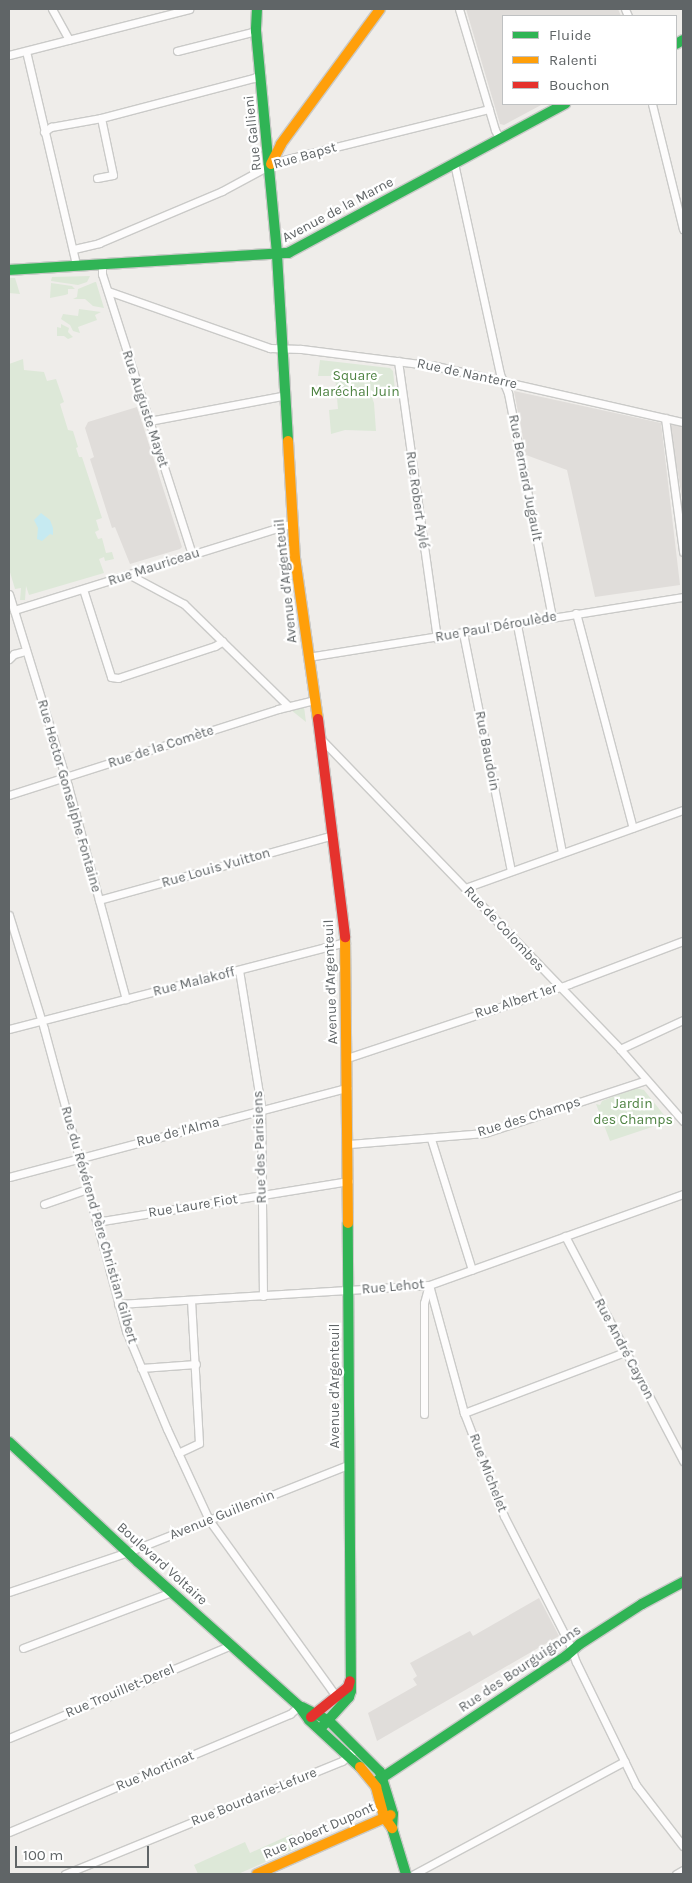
<!DOCTYPE html>
<meta charset="utf-8">
<style>
body{margin:0}
#map{position:relative;width:692px;height:1883px;overflow:hidden;background:#efedea;font-family:Karla,sans-serif}
div>[style]{position:absolute}
.education>*{inset:0;background:#e0ddda}
.green>*{inset:0;background:#dde8d8}
.water>*{inset:0;background:#c6eaf1}
.roads{filter:drop-shadow(1px 0 #cacac8) drop-shadow(-1px 0 #cacac8) drop-shadow(0 1px #cacac8) drop-shadow(0 -1px #cacac8)}
.street>*{height:7px;margin:-3.5px;padding:0 3.5px;transform-origin:3.5px;border-radius:3.5px;background:#fdfcfc}
.fast>*{height:10px;margin:-5px;padding:0 5px;transform-origin:5px;border-radius:5px;background:#30b455}
.slow>*{height:10px;margin:-5px;padding:0 5px;transform-origin:5px;border-radius:5px;background:#ff9f0a}
.jam>*{height:10px;margin:-5px;padding:0 5px;transform-origin:5px;border-radius:5px;background:#e5322d}
span{translate:-50% -50%;white-space:nowrap;text-align:center;line-height:1.15;-webkit-text-stroke:4.5px #fff;paint-order:stroke}
.street-label{font-size:14px;color:#606567}
.park-label{font-size:14px;color:#4f8343}
.frame{position:absolute;inset:0;border:10px solid #606567;pointer-events:none}
.legend{position:absolute;left:502px;top:15px;width:175px;height:90px;box-sizing:border-box;background:#fff;border:1px solid #bfc1c2;margin:0;padding:6px 9px;list-style:none;font-size:15px;color:#606567}
.legend li{display:flex;align-items:center;gap:10px;height:25px}
.legend b{width:25px;border:1px solid #bfc1c2}
.scale{position:absolute;left:15px;top:1846px;width:134px;height:22px;box-sizing:border-box;border:2px solid #606567;border-top:0;padding-left:6px;font-size:15px;line-height:18px;white-space:nowrap;color:#606567;-webkit-text-stroke:4px #fff;paint-order:stroke}
</style>
<div id="map">
<div class="education">
<i style="clip-path:polygon(466px 9px,618px 9px,621px 16px,503px 16px,503px 104px,543px 104px,504px 125px,500px 124px)"></i>
<i style="clip-path:polygon(514px 391px,661px 423px,680px 585px,595px 597px,567px 470px,526px 455px)"></i>
<i style="clip-path:polygon(137px 407px,182px 547px,180px 549px,130px 564px,115px 527px,112px 528px,90px 459px,94px 457px,85px 428px,88px 422px)"></i>
<i style="clip-path:polygon(669px 423px,683px 425px,683px 503px)"></i>
<i style="clip-path:polygon(539px 1598px,559px 1636px,377px 1741px,368px 1713px,417px 1685px,413px 1679px,417px 1676px,410px 1663px,470px 1631px,473px 1636px)"></i>
</div>
<div class="green">
<i style="clip-path:polygon(90px 276px,87px 282px,78px 285px,51px 281px,52px 277px)"></i>
<i style="clip-path:polygon(9px 278px,15px 278px,20px 294px,9px 293px)"></i>
<i style="clip-path:polygon(95px 282px,96px 282px,104px 308px,93px 306px,85px 299px,73px 299px,77px 297px,78px 289px)"></i>
<i style="clip-path:polygon(51px 283px,72px 286px,75px 289px,68px 289px,68px 294px,65px 295px,50px 298px)"></i>
<i style="clip-path:polygon(79px 309px,101px 312px,95px 315px,97px 320px,78px 327px,80px 333px,73px 331px,70px 325px,61px 319px,63px 314px,78px 316px)"></i>
<i style="clip-path:polygon(61px 324px,69px 328px,68px 332px,73px 337px,68px 339px,64px 336px,57px 336px,57px 327px,61px 328px)"></i>
<i style="clip-path:polygon(23px 359px,24px 370px,44px 372px,47px 381px,56px 379px,64px 402px,60px 404px,68px 430px,73px 431px,78px 447px,76px 448px,79px 457px,82px 457px,102px 518px,96px 520px,99px 530px,95px 532px,98px 539px,102px 538px,106px 553px,112px 552px,114px 559px,105px 561px,104px 557px,99px 559px,104px 573px,29px 595px,26px 586px,25px 600px,20px 600px,21px 588px,15px 589px,9px 569px,9px 364px)"></i>
<i style="clip-path:polygon(320px 360px,390px 368px,393px 371px,395px 390px,386px 390px,371px 395px,374px 403px,376px 431px,345px 430px,331px 434px,329px 410px,338px 409px,335px 376px,318px 376px)"></i>
<i style="clip-path:polygon(302px 706px,304px 707px,306px 722px,291px 710px)"></i>
<i style="clip-path:polygon(636px 1088px,644px 1090px,664px 1115px,667px 1122px,610px 1141px,596px 1104px,600px 1105px,602px 1101px)"></i>
<i style="clip-path:polygon(292px 1834px,298px 1848px,238px 1874px,198px 1874px,194px 1865px,245px 1842px,250px 1853px)"></i>
</div>
<div class="water">
<i style="clip-path:polygon(41px 513px,50px 520px,53px 528px,53px 535px,50px 534px,42px 541px,37px 539px,38px 528px,34px 520px)"></i>
</div>
<div class="roads">
<div class="street">
<i style="left:52px;top:9px;width:35px;rotate:61deg"></i>
<i style="left:459px;top:9px;width:126px;rotate:73.4deg"></i>
<i style="left:495px;top:130px;width:10px;rotate:61deg"></i>
<i style="left:625px;top:9px;width:8px;rotate:67deg"></i>
<i style="left:26px;top:51px;width:219px;rotate:76.8deg"></i>
<i style="left:177px;top:51px;width:81px;rotate:-14.2deg"></i>
<i style="left:9px;top:55px;width:186px;rotate:-14.3deg"></i>
<i style="left:652px;top:104px;width:129px;rotate:76.1deg"></i>
<i style="left:44px;top:132px;width:9px;rotate:-36deg"></i>
<i style="left:51px;top:127px;width:51px;rotate:-10.2deg"></i>
<i style="left:101px;top:118px;width:158px;rotate:-14.7deg"></i>
<i style="left:254px;top:78px;width:7px;rotate:-34deg"></i>
<i style="left:454px;top:163px;width:216px;rotate:77.7deg"></i>
<i style="left:500px;top:374px;width:21px;rotate:67deg"></i>
<i style="left:508px;top:393px;width:229px;rotate:78.9deg"></i>
<i style="left:97px;top:178px;width:16px;rotate:-11deg"></i>
<i style="left:113px;top:175px;width:58px;rotate:-101.9deg"></i>
<i style="left:74px;top:249px;width:26px;rotate:-13deg"></i>
<i style="left:99px;top:243px;width:134px;rotate:-22.9deg"></i>
<i style="left:222px;top:191px;width:55px;rotate:-28.4deg"></i>
<i style="left:270px;top:165px;width:18px;rotate:-19deg"></i>
<i style="left:287px;top:159px;width:208px;rotate:-13.9deg"></i>
<i style="left:102px;top:263px;width:11px;rotate:90deg"></i>
<i style="left:102px;top:274px;width:294px;rotate:72.2deg"></i>
<i style="left:108px;top:291px;width:172px;rotate:19.4deg"></i>
<i style="left:270px;top:348px;width:31px;rotate:2deg"></i>
<i style="left:301px;top:349px;width:136px;rotate:7.2deg"></i>
<i style="left:436px;top:366px;width:253px;rotate:12.8deg"></i>
<i style="left:398px;top:361px;width:280px;rotate:82deg"></i>
<i style="left:665px;top:418px;width:135px;rotate:82.3deg"></i>
<i style="left:149px;top:421px;width:139px;rotate:-10.7deg"></i>
<i style="left:130px;top:575px;width:61px;rotate:28.2deg"></i>
<i style="left:184px;top:604px;width:146px;rotate:44.4deg"></i>
<i style="left:83px;top:589px;width:92px;rotate:72.3deg"></i>
<i style="left:111px;top:677px;width:7px;rotate:8deg"></i>
<i style="left:118px;top:678px;width:102px;rotate:-18.3deg"></i>
<i style="left:215px;top:646px;width:9px;rotate:-32deg"></i>
<i style="left:9px;top:594px;width:201px;rotate:72.9deg"></i>
<i style="left:68px;top:786px;width:221px;rotate:74.8deg"></i>
<i style="left:14px;top:610px;width:292px;rotate:-17.3deg"></i>
<i style="left:576px;top:613px;width:222px;rotate:75.2deg"></i>
<i style="left:517px;top:625px;width:232px;rotate:78.8deg"></i>
<i style="left:463px;top:633px;width:242px;rotate:78.6deg"></i>
<i style="left:308px;top:657px;width:380px;rotate:-9.1deg"></i>
<i style="left:9px;top:659px;width:7px;rotate:-45deg"></i>
<i style="left:14px;top:654px;width:11px;rotate:-15deg"></i>
<i style="left:321px;top:739px;width:431px;rotate:46deg"></i>
<i style="left:620px;top:1049px;width:96px;rotate:48.8deg"></i>
<i style="left:9px;top:795px;width:282px;rotate:-17.7deg"></i>
<i style="left:278px;top:709px;width:37px;rotate:-14deg"></i>
<i style="left:465px;top:888px;width:232px;rotate:-19.7deg"></i>
<i style="left:99px;top:900px;width:243px;rotate:-15.5deg"></i>
<i style="left:9px;top:915px;width:119px;rotate:72.9deg"></i>
<i style="left:44px;top:1029px;width:313px;rotate:74.8deg"></i>
<i style="left:126px;top:1331px;width:106px;rotate:67.3deg"></i>
<i style="left:167px;top:1429px;width:100px;rotate:65.2deg"></i>
<i style="left:209px;top:1520px;width:217px;rotate:54.2deg"></i>
<i style="left:239px;top:970px;width:138px;rotate:80.8deg"></i>
<i style="left:261px;top:1106px;width:190px;rotate:89.4deg"></i>
<i style="left:9px;top:1029px;width:348px;rotate:-14.5deg"></i>
<i style="left:620px;top:1049px;width:69px;rotate:-24.7deg"></i>
<i style="left:347px;top:1058px;width:234px;rotate:-18.4deg"></i>
<i style="left:569px;top:984px;width:122px;rotate:-20.7deg"></i>
<i style="left:431px;top:1139px;width:137px;rotate:72.6deg"></i>
<i style="left:349px;top:1144px;width:136px;rotate:-4.6deg"></i>
<i style="left:485px;top:1133px;width:169px;rotate:-18.2deg"></i>
<i style="left:9px;top:1177px;width:350px;rotate:-14.8deg"></i>
<i style="left:44px;top:1204px;width:46px;rotate:-19.2deg"></i>
<i style="left:96px;top:1222px;width:256px;rotate:-9.2deg"></i>
<i style="left:565px;top:1236px;width:254px;rotate:62.3deg"></i>
<i style="left:429px;top:1285px;width:133px;rotate:74.7deg"></i>
<i style="left:464px;top:1413px;width:110px;rotate:68.8deg"></i>
<i style="left:504px;top:1516px;width:145px;rotate:62.9deg"></i>
<i style="left:570px;top:1645px;width:18px;rotate:71deg"></i>
<i style="left:576px;top:1662px;width:137px;rotate:64deg"></i>
<i style="left:636px;top:1785px;width:77px;rotate:52.4deg"></i>
<i style="left:118px;top:1304px;width:312px;rotate:-3.5deg"></i>
<i style="left:429px;top:1285px;width:270px;rotate:-19.7deg"></i>
<i style="left:141px;top:1368px;width:55px;rotate:-4.2deg"></i>
<i style="left:464px;top:1413px;width:172px;rotate:-20.8deg"></i>
<i style="left:424px;top:1414px;width:111px;rotate:-90deg"></i>
<i style="left:424px;top:1303px;width:16px;rotate:-75deg"></i>
<i style="left:178px;top:1453px;width:23px;rotate:-25deg"></i>
<i style="left:199px;top:1443px;width:143px;rotate:-93.2deg"></i>
<i style="left:9px;top:1592px;width:126px;rotate:-18.6deg"></i>
<i style="left:128px;top:1552px;width:237px;rotate:-21.6deg"></i>
<i style="left:23px;top:1648px;width:158px;rotate:-20.7deg"></i>
<i style="left:9px;top:1738px;width:241px;rotate:-22.7deg"></i>
<i style="left:9px;top:1832px;width:305px;rotate:-22.8deg"></i>
<i style="left:290px;top:1714px;width:12px;rotate:-42deg"></i>
<i style="left:65px;top:1874px;width:299px;rotate:-22.2deg"></i>
<i style="left:342px;top:1761px;width:20px;rotate:-41deg"></i>
<i style="left:414px;top:1874px;width:239px;rotate:-28.2deg"></i>
<i style="left:676px;top:1874px;width:8px;rotate:-30deg"></i>
</div>
<div class="fast">
<i style="left:257px;top:9px;width:22px;rotate:93deg"></i>
<i style="left:256px;top:31px;width:225px;rotate:84.6deg"></i>
<i style="left:277px;top:255px;width:186px;rotate:86.6deg"></i>
<i style="left:676px;top:44px;width:8px;rotate:-30deg"></i>
<i style="left:9px;top:270px;width:280px;rotate:-3.5deg"></i>
<i style="left:288px;top:253px;width:315px;rotate:-28.3deg"></i>
<i style="left:9px;top:1442px;width:176px;rotate:42.9deg"></i>
<i style="left:138px;top:1562px;width:216px;rotate:41.8deg"></i>
<i style="left:299px;top:1706px;width:17px;rotate:54deg"></i>
<i style="left:309px;top:1720px;width:69px;rotate:42.7deg"></i>
<i style="left:302px;top:1707px;width:29px;rotate:27deg"></i>
<i style="left:328px;top:1720px;width:74px;rotate:45deg"></i>
<i style="left:380px;top:1772px;width:44px;rotate:72.8deg"></i>
<i style="left:393px;top:1814px;width:14px;rotate:94deg"></i>
<i style="left:392px;top:1828px;width:48px;rotate:73.1deg"></i>
<i style="left:320px;top:1729px;width:43px;rotate:-47.8deg"></i>
<i style="left:349px;top:1697px;width:6px;rotate:-72deg"></i>
<i style="left:351px;top:1691px;width:468px;rotate:-90.4deg"></i>
<i style="left:374px;top:1783px;width:230px;rotate:-33.5deg"></i>
<i style="left:566px;top:1656px;width:18px;rotate:-41deg"></i>
<i style="left:580px;top:1644px;width:74px;rotate:-32.8deg"></i>
<i style="left:642px;top:1604px;width:47px;rotate:-28.2deg"></i>
</div>
<div class="slow">
<i style="left:271px;top:164px;width:22px;rotate:-63deg"></i>
<i style="left:281px;top:144px;width:167px;rotate:-53.7deg"></i>
<i style="left:288px;top:441px;width:117px;rotate:86.6deg"></i>
<i style="left:295px;top:558px;width:163px;rotate:81.9deg"></i>
<i style="left:345px;top:937px;width:286px;rotate:89.4deg"></i>
<i style="left:360px;top:1767px;width:26px;rotate:51deg"></i>
<i style="left:376px;top:1787px;width:31px;rotate:75deg"></i>
<i style="left:384px;top:1817px;width:14px;rotate:54deg"></i>
<i style="left:257px;top:1874px;width:146px;rotate:-23.8deg"></i>
</div>
<div class="jam">
<i style="left:318px;top:719px;width:220px;rotate:82.9deg"></i>
<i style="left:311px;top:1717px;width:48px;rotate:-39deg"></i>
<i style="left:348px;top:1687px;width:6px;rotate:-72deg"></i>
</div>
</div>
<div class="street-label">
<span style="left:253px;top:133px;rotate:-96deg">Rue Gallieni</span>
<span style="left:305px;top:156px;rotate:-16deg">Rue Bapst</span>
<span style="left:338px;top:210px;rotate:-28deg">Avenue de la Marne</span>
<span style="left:467px;top:374px;rotate:12deg">Rue de Nanterre</span>
<span style="left:145px;top:409px;rotate:72deg">Rue Auguste Mayet</span>
<span style="left:525px;top:478px;rotate:79deg">Rue Bernard Jugault</span>
<span style="left:417px;top:500px;rotate:82deg">Rue Robert Aylé</span>
<span style="left:154px;top:567px;rotate:-18deg">Rue Mauriceau</span>
<span style="left:286px;top:581px;rotate:-96deg">Avenue d'Argenteuil</span>
<span style="left:496px;top:627px;rotate:-10deg">Rue Paul Déroulède</span>
<span style="left:161px;top:747px;rotate:-18deg">Rue de la Comète</span>
<span style="left:487px;top:751px;rotate:79deg">Rue Baudoin</span>
<span style="left:69px;top:796px;rotate:74deg">Rue Hector Gonsalphe Fontaine</span>
<span style="left:216px;top:868px;rotate:-16deg">Rue Louis Vuitton</span>
<span style="left:504px;top:929px;rotate:47deg">Rue de Colombes</span>
<span style="left:194px;top:982px;rotate:-14deg">Rue Malakoff</span>
<span style="left:331px;top:982px;rotate:-92deg">Avenue d'Argenteuil</span>
<span style="left:516px;top:1001px;rotate:-18deg">Rue Albert 1er</span>
<span style="left:529px;top:1117px;rotate:-17deg">Rue des Champs</span>
<span style="left:178px;top:1132px;rotate:-14deg">Rue de l'Alma</span>
<span style="left:260px;top:1147px;rotate:-92deg">Rue des Parisiens</span>
<span style="left:193px;top:1206px;rotate:-9deg">Rue Laure Fiot</span>
<span style="left:99px;top:1225px;rotate:74deg">Rue du Révérend Père Christian Gilbert</span>
<span style="left:393px;top:1287px;rotate:-5deg">Rue Lehot</span>
<span style="left:624px;top:1349px;rotate:62deg">Rue André Cayron</span>
<span style="left:335px;top:1386px;rotate:-90deg">Avenue d'Argenteuil</span>
<span style="left:488px;top:1473px;rotate:69deg">Rue Michelet</span>
<span style="left:222px;top:1515px;rotate:-22deg">Avenue Guillemin</span>
<span style="left:162px;top:1564px;rotate:42deg">Boulevard Voltaire</span>
<span style="left:520px;top:1669px;rotate:-34deg">Rue des Bourguignons</span>
<span style="left:120px;top:1691px;rotate:-23deg">Rue Trouillet-Derel</span>
<span style="left:155px;top:1771px;rotate:-23deg">Rue Mortinat</span>
<span style="left:254px;top:1797px;rotate:-22deg">Rue Bourdarie-Lefure</span>
<span style="left:319px;top:1831px;rotate:-24deg">Rue Robert Dupont</span>
</div>
<div class="park-label">
<span style="left:355px;top:384px">Square<br>Maréchal Juin</span>
<span style="left:633px;top:1112px">Jardin<br>des Champs</span>
</div>
<div class="frame"></div>
<ul class="legend">
<li><b style="height:6px;background:#30b455"></b>Fluide</li>
<li><b style="height:6px;background:#ff9f0a"></b>Ralenti</li>
<li><b style="height:6px;background:#e5322d"></b>Bouchon</li>
</ul>
<div class="scale">100 m</div>
</div>
